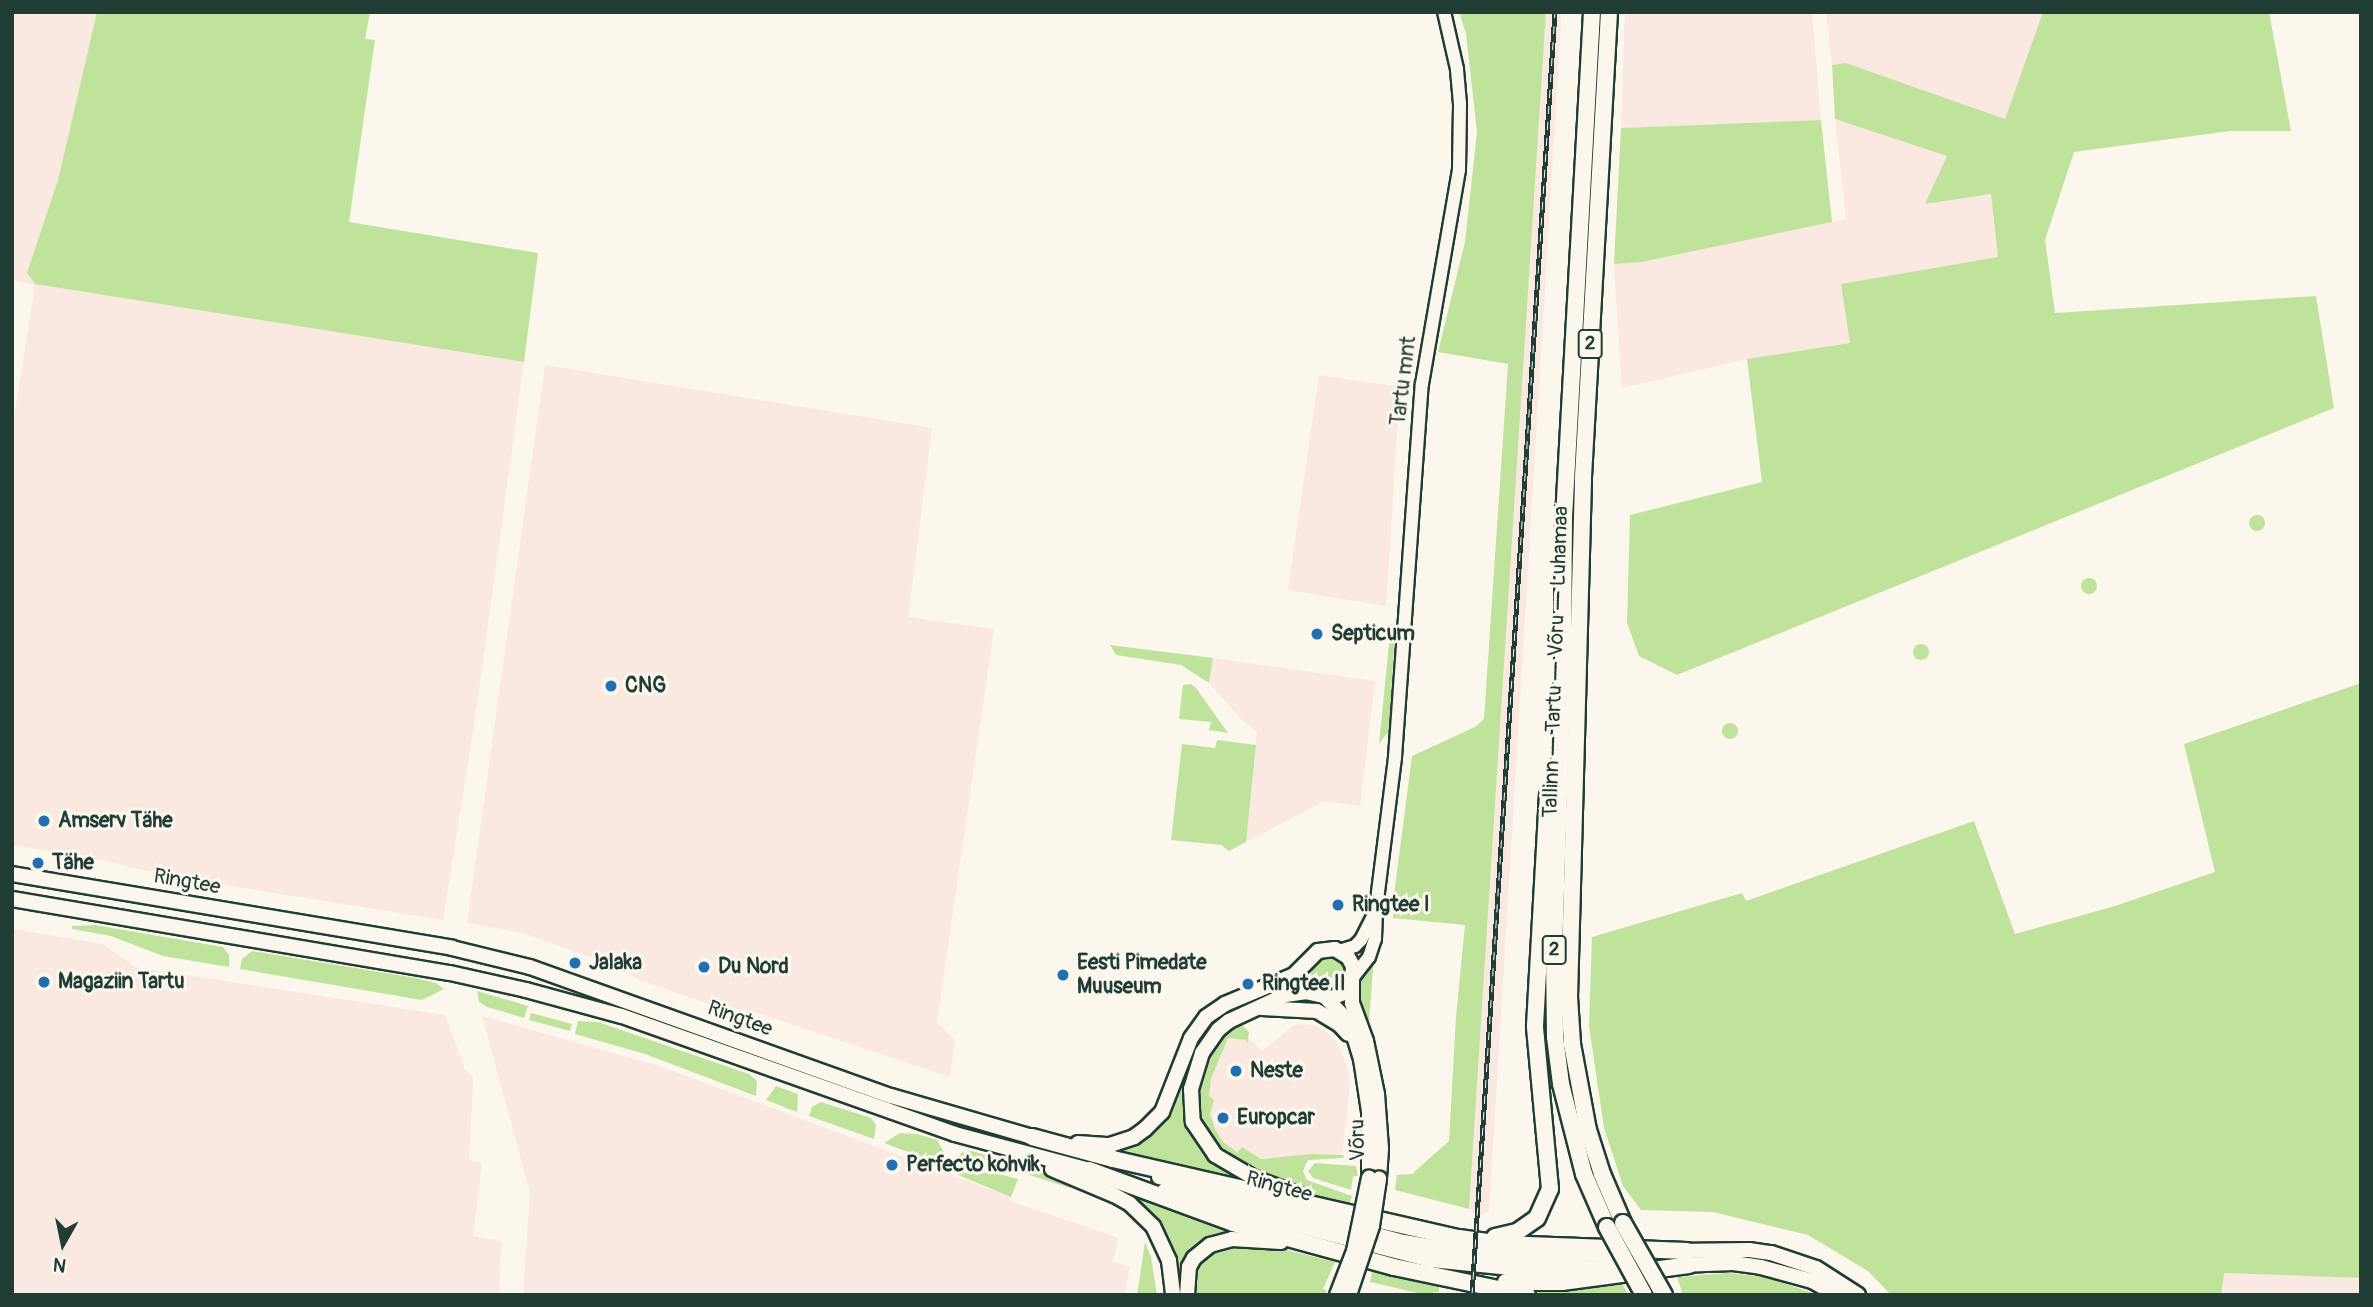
<!DOCTYPE html>
<meta charset="utf-8">
<style>
body{margin:0}
#map{position:relative;width:2373px;height:1307px;overflow:hidden;background:#fbf7ec;font-family:Pangolin,sans-serif}
div>[style]{position:absolute}
.built>*{inset:0;background:#fae9e0}
.green>*{inset:0;background:#c0e39c}
.round{border-radius:50%}
.roads{filter:drop-shadow(2px 0 #1f3d34) drop-shadow(-2px 0 #1f3d34) drop-shadow(0 2px #1f3d34) drop-shadow(0 -2px #1f3d34)}
.tertiary>*{height:12px;margin:-6px;padding:0 6px;transform-origin:6px;border-radius:6px;background:#fbf7ec}
.secondary>*{height:14px;margin:-7px;padding:0 7px;transform-origin:7px;border-radius:7px;background:#fbf7ec}
.trunk>*{height:16px;margin:-8px;padding:0 8px;transform-origin:8px;border-radius:8px;background:#fbf7ec}
.rail>*{height:5px;margin-top:-2.5px;transform-origin:0;background:repeating-linear-gradient(90deg,#fbf7ec 0 8px,#1f3d34 0 16px);box-sizing:border-box;border-block:2px solid #1f3d34}
.bridges{filter:drop-shadow(2px 0 #1f3d34) drop-shadow(-2px 0 #1f3d34) drop-shadow(0 2px #1f3d34) drop-shadow(0 -2px #1f3d34)}
.secondary-bridge>*{height:14px;margin:-7px;padding:0 7px;transform-origin:7px;border-radius:7px;background:#fbf7ec}
.trunk-bridge>*{height:16px;margin:-8px;padding:0 8px;transform-origin:8px;border-radius:8px;background:#fbf7ec}
.dots>*{width:19px;height:19px;translate:-50% -50%;box-sizing:border-box;border:4px solid #fbf7ec;border-radius:50%}
span{translate:-50% -50%;white-space:nowrap;text-align:center;line-height:1.15;-webkit-text-stroke:6px #fbf7ec;paint-order:stroke}
.shield-label span{padding:2px 5px;background:#fbf7ec;border:2px solid;border-radius:5px;-webkit-text-stroke-width:0}
.shield-label{font-size:19px;color:#1f3d34;font-weight:700}
.street-label{font-size:21px;color:#1f3d34}
.poi-label{font-size:21px;color:#1f3d34;font-weight:700}
.left{translate:0 -50%;text-align:left}
.frame{position:absolute;inset:0;border:14px solid #1f3d34;pointer-events:none}
.north{position:absolute;left:28px;top:1209px;width:70px;height:70px;-webkit-text-stroke:5px #fbf7ec;paint-order:stroke;rotate:189deg;font-size:19px;font-weight:700;line-height:28px;text-align:center;color:#1f3d34}
.north::after{content:'';display:block;margin:auto;width:24px;height:32px;background:#1f3d34;clip-path:polygon(50% 0,100% 100%,50% 72%,0 100%)}
</style>
<div id="map">
<div class="built">
<i style="clip-path:polygon(12px 12px,97px 12px,58px 180px,27px 273px,35px 284px,524px 362px,475px 719px,443px 920px,175px 877px,101px 860px,12px 845px,12px 431px,35px 285px,12px 280px)"></i>
<i style="clip-path:polygon(1546px 12px,1561px 12px,1560px 41px,1489px 1211px,1483px 1214px,1475px 1214px,1469px 1209px)"></i>
<i style="clip-path:polygon(1625px 12px,1812px 12px,1821px 120px,1621px 128px)"></i>
<i style="clip-path:polygon(1826px 12px,2043px 12px,2005px 119px,1846px 63px,1832px 65px)"></i>
<i style="clip-path:polygon(1835px 119px,1948px 156px,1926px 204px,1991px 193px,1998px 258px,1841px 284px,1851px 343px,1747px 359px,1622px 388px,1614px 264px,1642px 262px,1846px 219px)"></i>
<i style="clip-path:polygon(545px 365px,932px 428px,908px 617px,994px 629px,937px 1022px,955px 1040px,950px 1077px,754px 1012px,703px 1002px,637px 979px,626px 970px,523px 933px,467px 923px)"></i>
<i style="clip-path:polygon(1319px 375px,1400px 387px,1386px 606px,1288px 590px)"></i>
<i style="clip-path:polygon(1213px 658px,1375px 681px,1360px 806px,1324px 801px,1246px 842px,1257px 732px,1242px 720px,1209px 683px)"></i>
<i style="clip-path:polygon(12px 929px,103px 944px,135px 967px,445px 1015px,465px 1069px,473px 1077px,469px 1160px,482px 1164px,473px 1236px,501px 1241px,499px 1295px,12px 1295px)"></i>
<i style="clip-path:polygon(482px 1016px,659px 1066px,1011px 1197px,1010px 1201px,1119px 1238px,1113px 1261px,1130px 1267px,1124px 1295px,523px 1295px,530px 1192px)"></i>
<i style="clip-path:polygon(1304px 1024px,1316px 1026px,1330px 1034px,1339px 1046px,1347px 1067px,1350px 1086px,1342px 1154px,1254px 1158px,1221px 1145px,1208px 1126px,1207px 1080px,1228px 1036px,1249px 1038px,1262px 1051px,1294px 1025px)"></i>
<i style="clip-path:polygon(2223px 1273px,2361px 1278px,2361px 1295px,2221px 1295px)"></i>
</div>
<div class="green">
<i style="clip-path:polygon(97px 12px,370px 12px,365px 39px,375px 40px,349px 222px,538px 253px,524px 362px,35px 284px,27px 273px,58px 180px)"></i>
<i style="clip-path:polygon(1459px 12px,1546px 12px,1469px 1209px,1395px 1190px,1397px 1175px,1412px 1174px,1449px 1141px,1456px 1017px,1465px 925px,1393px 918px,1395px 887px,1412px 756px,1475px 727px,1484px 719px,1508px 364px,1438px 352px,1465px 242px,1477px 132px,1466px 34px)"></i>
<i style="clip-path:polygon(2043px 12px,2269px 12px,2291px 131px,2230px 131px,2074px 152px,2045px 240px,2055px 313px,2316px 296px,2334px 408px,1677px 675px,1639px 656px,1627px 623px,1630px 515px,1762px 482px,1747px 359px,1850px 343px,1841px 284px,1998px 257px,1991px 194px,1925px 204px,1947px 156px,1835px 119px,1832px 65px,1846px 63px,2005px 119px)"></i>
<i style="clip-path:polygon(1821px 120px,1832px 222px,1642px 262px,1614px 264px,1621px 128px)"></i>
<i class="round" style="left:2249px;top:515px;width:16px;height:16px"></i>
<i class="round" style="left:2081px;top:578px;width:16px;height:16px"></i>
<i style="clip-path:polygon(1391px 624px,1395px 630px,1389px 731px,1379px 744px)"></i>
<i class="round" style="left:1913px;top:644px;width:16px;height:16px"></i>
<i style="clip-path:polygon(1110px 645px,1213px 658px,1209px 683px,1181px 665px,1116px 655px)"></i>
<i style="clip-path:polygon(2361px 683px,2361px 1278px,2224px 1273px,2221px 1295px,1891px 1295px,1868px 1271px,1808px 1235px,1713px 1212px,1641px 1210px,1623px 1186px,1604px 1128px,1589px 1026px,1592px 937px,1742px 893px,1746px 901px,1974px 821px,2015px 934px,2115px 906px,2215px 872px,2184px 744px)"></i>
<i style="clip-path:polygon(1191px 684px,1196px 688px,1228px 733px,1209px 730px,1211px 722px,1179px 719px,1183px 685px)"></i>
<i class="round" style="left:1722px;top:723px;width:16px;height:16px"></i>
<i style="clip-path:polygon(1217px 740px,1256px 745px,1246px 842px,1229px 851px,1221px 845px,1171px 840px,1182px 744px,1215px 748px)"></i>
<i style="clip-path:polygon(95px 925px,223px 947px,229px 955px,229px 967px,163px 956px,111px 936px,72px 929px,72px 926px)"></i>
<i style="clip-path:polygon(252px 951px,416px 978px,436px 983px,444px 989px,422px 1000px,240px 969px,242px 959px)"></i>
<i class="round" style="left:1311px;top:956px;width:36px;height:36px"></i>
<i style="clip-path:polygon(1374px 956px,1369px 1022px,1366px 1023px,1357px 1002px,1358px 983px)"></i>
<i style="clip-path:polygon(1278px 989px,1279px 994px,1229px 1013px,1212px 1026px,1195px 1061px,1187px 1116px,1192px 1133px,1204px 1151px,1224px 1168px,1240px 1176px,1238px 1181px,1108px 1151px,1129px 1146px,1143px 1138px,1165px 1117px,1178px 1092px,1200px 1034px,1212px 1019px,1227px 1008px)"></i>
<i style="clip-path:polygon(477px 991px,528px 1006px,524px 1018px,487px 1007px,479px 1002px)"></i>
<i style="clip-path:polygon(531px 1013px,572px 1024px,570px 1031px,529px 1020px)"></i>
<i style="clip-path:polygon(578px 1021px,598px 1022px,749px 1074px,757px 1081px,756px 1096px,645px 1054px,575px 1034px)"></i>
<i style="clip-path:polygon(1243px 1026px,1249px 1032px,1247px 1045px,1246px 1040px,1228px 1038px,1211px 1079px,1209px 1096px,1214px 1100px,1210px 1114px,1215px 1129px,1223px 1142px,1237px 1152px,1242px 1147px,1261px 1159px,1311px 1154px,1344px 1155px,1343px 1158px,1308px 1160px,1303px 1171px,1307px 1180px,1352px 1196px,1349px 1207px,1255px 1174px,1227px 1159px,1207px 1140px,1196px 1117px,1196px 1094px,1203px 1068px,1221px 1037px,1236px 1027px)"></i>
<i style="clip-path:polygon(776px 1086px,798px 1094px,797px 1112px,766px 1100px)"></i>
<i style="clip-path:polygon(821px 1102px,871px 1118px,876px 1125px,874px 1139px,809px 1116px,812px 1107px)"></i>
<i style="clip-path:polygon(900px 1133px,917px 1134px,937px 1140px,944px 1152px,943px 1165px,884px 1143px)"></i>
<i style="clip-path:polygon(972px 1151px,1072px 1182px,1070px 1188px,1002px 1166px,952px 1166px,961px 1153px)"></i>
<i style="clip-path:polygon(1315px 1163px,1356px 1166px,1358px 1176px,1353px 1176px,1351px 1190px,1313px 1178px,1308px 1171px)"></i>
<i style="clip-path:polygon(951px 1172px,995px 1173px,1018px 1179px,1011px 1197px)"></i>
<i style="clip-path:polygon(1122px 1188px,1247px 1232px,1217px 1237px,1182px 1274px,1182px 1295px,1178px 1295px,1169px 1242px,1150px 1214px,1119px 1192px)"></i>
<i style="clip-path:polygon(1145px 1242px,1151px 1257px,1157px 1295px,1137px 1295px)"></i>
<i style="clip-path:polygon(1227px 1245px,1271px 1246px,1335px 1262px,1323px 1289px,1327px 1291px,1324px 1295px,1193px 1295px,1194px 1272px,1201px 1260px,1211px 1251px)"></i>
<i style="clip-path:polygon(1372px 1271px,1439px 1286px,1439px 1292px,1422px 1294px,1370px 1282px)"></i>
<i style="clip-path:polygon(1727px 1273px,1766px 1277px,1818px 1295px,1679px 1295px,1682px 1292px,1677px 1277px)"></i>
<i style="clip-path:polygon(1622px 1283px,1628px 1295px,1543px 1295px,1529px 1289px)"></i>
</div>
<div class="roads">
<div class="tertiary">
<i style="left:1339px;top:951px;width:17px;rotate:-17deg"></i>
<i style="left:1355px;top:946px;width:8px;rotate:-45deg"></i>
<i style="left:1361px;top:940px;width:28px;rotate:-63deg"></i>
<i style="left:1354px;top:976px;width:24px;rotate:-52deg"></i>
<i style="left:1369px;top:957px;width:19px;rotate:-72deg"></i>
<i style="left:1375px;top:939px;width:31px;rotate:-88deg"></i>
<i style="left:1376px;top:908px;width:152px;rotate:-82.8deg"></i>
<i style="left:1395px;top:757px;width:374px;rotate:-85.9deg"></i>
<i style="left:1422px;top:384px;width:217px;rotate:-80.2deg"></i>
<i style="left:1459px;top:170px;width:66px;rotate:-89.1deg"></i>
<i style="left:1460px;top:104px;width:35px;rotate:-95deg"></i>
<i style="left:1457px;top:69px;width:58px;rotate:-102.8deg"></i>
</div>
<div class="secondary">
<i style="left:12px;top:874px;width:446px;rotate:9.5deg"></i>
<i style="left:452px;top:948px;width:80px;rotate:13.7deg"></i>
<i style="left:530px;top:967px;width:383px;rotate:19.7deg"></i>
<i style="left:891px;top:1096px;width:157px;rotate:16.2deg"></i>
<i style="left:12px;top:899px;width:444px;rotate:9.6deg"></i>
<i style="left:450px;top:973px;width:78px;rotate:12.6deg"></i>
<i style="left:526px;top:990px;width:99px;rotate:15.2deg"></i>
<i style="left:622px;top:1016px;width:353px;rotate:19.5deg"></i>
<i style="left:955px;top:1134px;width:147px;rotate:15deg"></i>
<i style="left:1352px;top:984px;width:19px;rotate:90deg"></i>
<i style="left:1352px;top:1003px;width:40px;rotate:69.8deg"></i>
<i style="left:1366px;top:1041px;width:54px;rotate:78.3deg"></i>
<i style="left:1377px;top:1094px;width:55px;rotate:85.8deg"></i>
<i style="left:1381px;top:1149px;width:30px;rotate:94deg"></i>
<i style="left:1326px;top:998px;width:35px;rotate:46deg"></i>
<i style="left:1350px;top:1023px;width:38px;rotate:73deg"></i>
<i style="left:1361px;top:1059px;width:53px;rotate:81.3deg"></i>
<i style="left:1369px;top:1111px;width:67px;rotate:90deg"></i>
<i style="left:1262px;top:1008px;width:55px;rotate:3.1deg"></i>
<i style="left:1317px;top:1011px;width:26px;rotate:31deg"></i>
<i style="left:1339px;top:1024px;width:13px;rotate:48deg"></i>
<i style="left:1078px;top:1143px;width:32px;rotate:4deg"></i>
<i style="left:1110px;top:1145px;width:25px;rotate:-18deg"></i>
<i style="left:1134px;top:1137px;width:14px;rotate:-36deg"></i>
<i style="left:1145px;top:1129px;width:24px;rotate:-45deg"></i>
<i style="left:1162px;top:1112px;width:79px;rotate:-68.6deg"></i>
<i style="left:1191px;top:1038px;width:26px;rotate:-54deg"></i>
<i style="left:1206px;top:1017px;width:23px;rotate:-34deg"></i>
<i style="left:1225px;top:1004px;width:75px;rotate:-22.8deg"></i>
<i style="left:1294px;top:975px;width:34px;rotate:-45deg"></i>
<i style="left:1318px;top:951px;width:17px;rotate:-7deg"></i>
<i style="left:1335px;top:949px;width:15px;rotate:32deg"></i>
<i style="left:1348px;top:957px;width:10px;rotate:61deg"></i>
<i style="left:1353px;top:966px;width:15px;rotate:94deg"></i>
<i style="left:1352px;top:981px;width:13px;rotate:119deg"></i>
<i style="left:1346px;top:992px;width:15px;rotate:157deg"></i>
<i style="left:1332px;top:998px;width:26px;rotate:-167deg"></i>
<i style="left:1307px;top:992px;width:22px;rotate:172deg"></i>
<i style="left:1285px;top:995px;width:62px;rotate:155.1deg"></i>
<i style="left:1229px;top:1021px;width:14px;rotate:141deg"></i>
<i style="left:1218px;top:1030px;width:28px;rotate:125deg"></i>
<i style="left:1202px;top:1053px;width:38px;rotate:107deg"></i>
<i style="left:1191px;top:1089px;width:33px;rotate:87deg"></i>
<i style="left:1193px;top:1122px;width:40px;rotate:56deg"></i>
<i style="left:1215px;top:1155px;width:45px;rotate:30.5deg"></i>
<i style="left:1254px;top:1178px;width:54px;rotate:20.4deg"></i>
<i style="left:1052px;top:1169px;width:67px;rotate:22.8deg"></i>
<i style="left:1114px;top:1195px;width:18px;rotate:29deg"></i>
<i style="left:1130px;top:1204px;width:32px;rotate:44deg"></i>
<i style="left:1153px;top:1226px;width:38px;rotate:65deg"></i>
<i style="left:1169px;top:1261px;width:34px;rotate:83deg"></i>
<i style="left:1159px;top:1177px;width:253px;rotate:14.9deg"></i>
<i style="left:1404px;top:1242px;width:40px;rotate:10deg"></i>
<i style="left:1443px;top:1249px;width:81px;rotate:5.6deg"></i>
<i style="left:1524px;top:1257px;width:88px;rotate:-2deg"></i>
<i style="left:1164px;top:1191px;width:276px;rotate:14.5deg"></i>
<i style="left:1431px;top:1260px;width:100px;rotate:5.8deg"></i>
<i style="left:1530px;top:1270px;width:101px;rotate:-1.7deg"></i>
<i style="left:1678px;top:1251px;width:71px;rotate:-0.8deg"></i>
<i style="left:1749px;top:1250px;width:22px;rotate:8deg"></i>
<i style="left:1771px;top:1253px;width:47px;rotate:18.4deg"></i>
<i style="left:1816px;top:1268px;width:50px;rotate:32.7deg"></i>
<i style="left:1680px;top:1265px;width:53px;rotate:-2.2deg"></i>
<i style="left:1733px;top:1263px;width:28px;rotate:8deg"></i>
<i style="left:1761px;top:1267px;width:53px;rotate:15.4deg"></i>
<i style="left:1812px;top:1281px;width:29px;rotate:29deg"></i>
<i style="left:1187px;top:1295px;width:28px;rotate:-86deg"></i>
<i style="left:1189px;top:1267px;width:10px;rotate:-61deg"></i>
<i style="left:1194px;top:1258px;width:21px;rotate:-39deg"></i>
<i style="left:1210px;top:1245px;width:23px;rotate:-15deg"></i>
<i style="left:1232px;top:1239px;width:49px;rotate:3.5deg"></i>
</div>
<div class="trunk">
<i style="left:1592px;top:12px;width:507px;rotate:93.17deg"></i>
<i style="left:1564px;top:518px;width:148px;rotate:90.4deg"></i>
<i style="left:1563px;top:666px;width:287px;rotate:91.8deg"></i>
<i style="left:1554px;top:953px;width:84px;rotate:89.3deg"></i>
<i style="left:1555px;top:1037px;width:47px;rotate:82.7deg"></i>
<i style="left:1561px;top:1084px;width:93px;rotate:75.7deg"></i>
<i style="left:1584px;top:1174px;width:58px;rotate:66.5deg"></i>
<i style="left:1609px;top:12px;width:469px;rotate:93.2deg"></i>
<i style="left:1583px;top:480px;width:517px;rotate:91.55deg"></i>
<i style="left:1569px;top:997px;width:47px;rotate:86.3deg"></i>
<i style="left:1572px;top:1044px;width:87px;rotate:79.5deg"></i>
<i style="left:1588px;top:1130px;width:46px;rotate:72.3deg"></i>
<i style="left:1602px;top:1174px;width:53px;rotate:66.8deg"></i>
<i style="left:1032px;top:1137px;width:84px;rotate:15.2deg"></i>
<i style="left:1113px;top:1159px;width:355px;rotate:12.9deg"></i>
<i style="left:1459px;top:1238px;width:43px;rotate:7.9deg"></i>
<i style="left:1502px;top:1244px;width:185px;rotate:2.2deg"></i>
<i style="left:1089px;top:1170px;width:153px;rotate:20.2deg"></i>
<i style="left:1233px;top:1223px;width:167px;rotate:15.3deg"></i>
<i style="left:1394px;top:1267px;width:136px;rotate:11.9deg"></i>
<i style="left:1495px;top:1237px;width:23px;rotate:-13deg"></i>
<i style="left:1517px;top:1232px;width:24px;rotate:-35deg"></i>
<i style="left:1537px;top:1218px;width:32px;rotate:-66deg"></i>
<i style="left:1550px;top:1189px;width:164px;rotate:-95.3deg"></i>
<i style="left:1535px;top:1026px;width:231px;rotate:-86.8deg"></i>
<i style="left:1506px;top:1282px;width:56px"></i>
<i style="left:1562px;top:1282px;width:128px;rotate:-7.6deg"></i>
</div>
</div>
<div class="rail">
<i style="left:1472px;top:1295px;width:1286px;rotate:-86.3deg"></i>
</div>
<div class="bridges">
<div class="secondary-bridge">
<i style="left:1337px;top:1295px;width:47px;rotate:-68.9deg"></i>
<i style="left:1354px;top:1251px;width:75px;rotate:-78.4deg"></i>
<i style="left:1349px;top:1295px;width:73px;rotate:-71.6deg"></i>
<i style="left:1372px;top:1226px;width:48px;rotate:-81.5deg"></i>
</div>
<div class="trunk-bridge">
<i style="left:1623px;top:1223px;width:83px;rotate:60.3deg"></i>
<i style="left:1607px;top:1227px;width:77px;rotate:61.4deg"></i>
</div>
</div>
<div class="dots">
<i style="left:1317px;top:634px;background:#1f6fb2"></i>
<i style="left:611px;top:686px;background:#1f6fb2"></i>
<i style="left:44px;top:821px;background:#1f6fb2"></i>
<i style="left:38px;top:863px;background:#1f6fb2"></i>
<i style="left:1338px;top:905px;background:#1f6fb2"></i>
<i style="left:575px;top:963px;background:#1f6fb2"></i>
<i style="left:704px;top:967px;background:#1f6fb2"></i>
<i style="left:1063px;top:975px;background:#1f6fb2"></i>
<i style="left:44px;top:982px;background:#1f6fb2"></i>
<i style="left:1248px;top:984px;background:#1f6fb2"></i>
<i style="left:1236px;top:1071px;background:#1f6fb2"></i>
<i style="left:1223px;top:1118px;background:#1f6fb2"></i>
<i style="left:892px;top:1165px;background:#1f6fb2"></i>
</div>
<div class="shield-label">
<span style="left:1590px;top:344px">2</span>
<span style="left:1554px;top:950px">2</span>
</div>
<div class="street-label">
<span style="left:1404px;top:381px;rotate:-83deg">Tartu mnt</span>
<span style="left:1556px;top:662px;rotate:-88deg">Tallinn — Tartu — Võru — Luhamaa</span>
<span style="left:187px;top:882px;rotate:10deg">Ringtee</span>
<span style="left:740px;top:1019px;rotate:20deg">Ringtee</span>
<span style="left:1358px;top:1140px;rotate:-91deg">Võru</span>
<span style="left:1279px;top:1187px;rotate:15deg">Ringtee</span>
</div>
<div class="poi-label">
<span class="left" style="left:1331px;top:634px">Septicum</span>
<span class="left" style="left:625px;top:686px">CNG</span>
<span class="left" style="left:58px;top:821px">Amserv Tähe</span>
<span class="left" style="left:52px;top:863px">Tähe</span>
<span class="left" style="left:1352px;top:905px">Ringtee I</span>
<span class="left" style="left:589px;top:963px">Jalaka</span>
<span class="left" style="left:1077px;top:975px">Eesti Pimedate<br>Muuseum</span>
<span class="left" style="left:718px;top:967px">Du Nord</span>
<span class="left" style="left:58px;top:982px">Magaziin Tartu</span>
<span class="left" style="left:1262px;top:984px">Ringtee II</span>
<span class="left" style="left:1250px;top:1071px">Neste</span>
<span class="left" style="left:1237px;top:1118px">Europcar</span>
<span class="left" style="left:906px;top:1165px">Perfecto kohvik</span>
</div>
<div class="frame"></div>
<div class="north">N</div>
</div>
